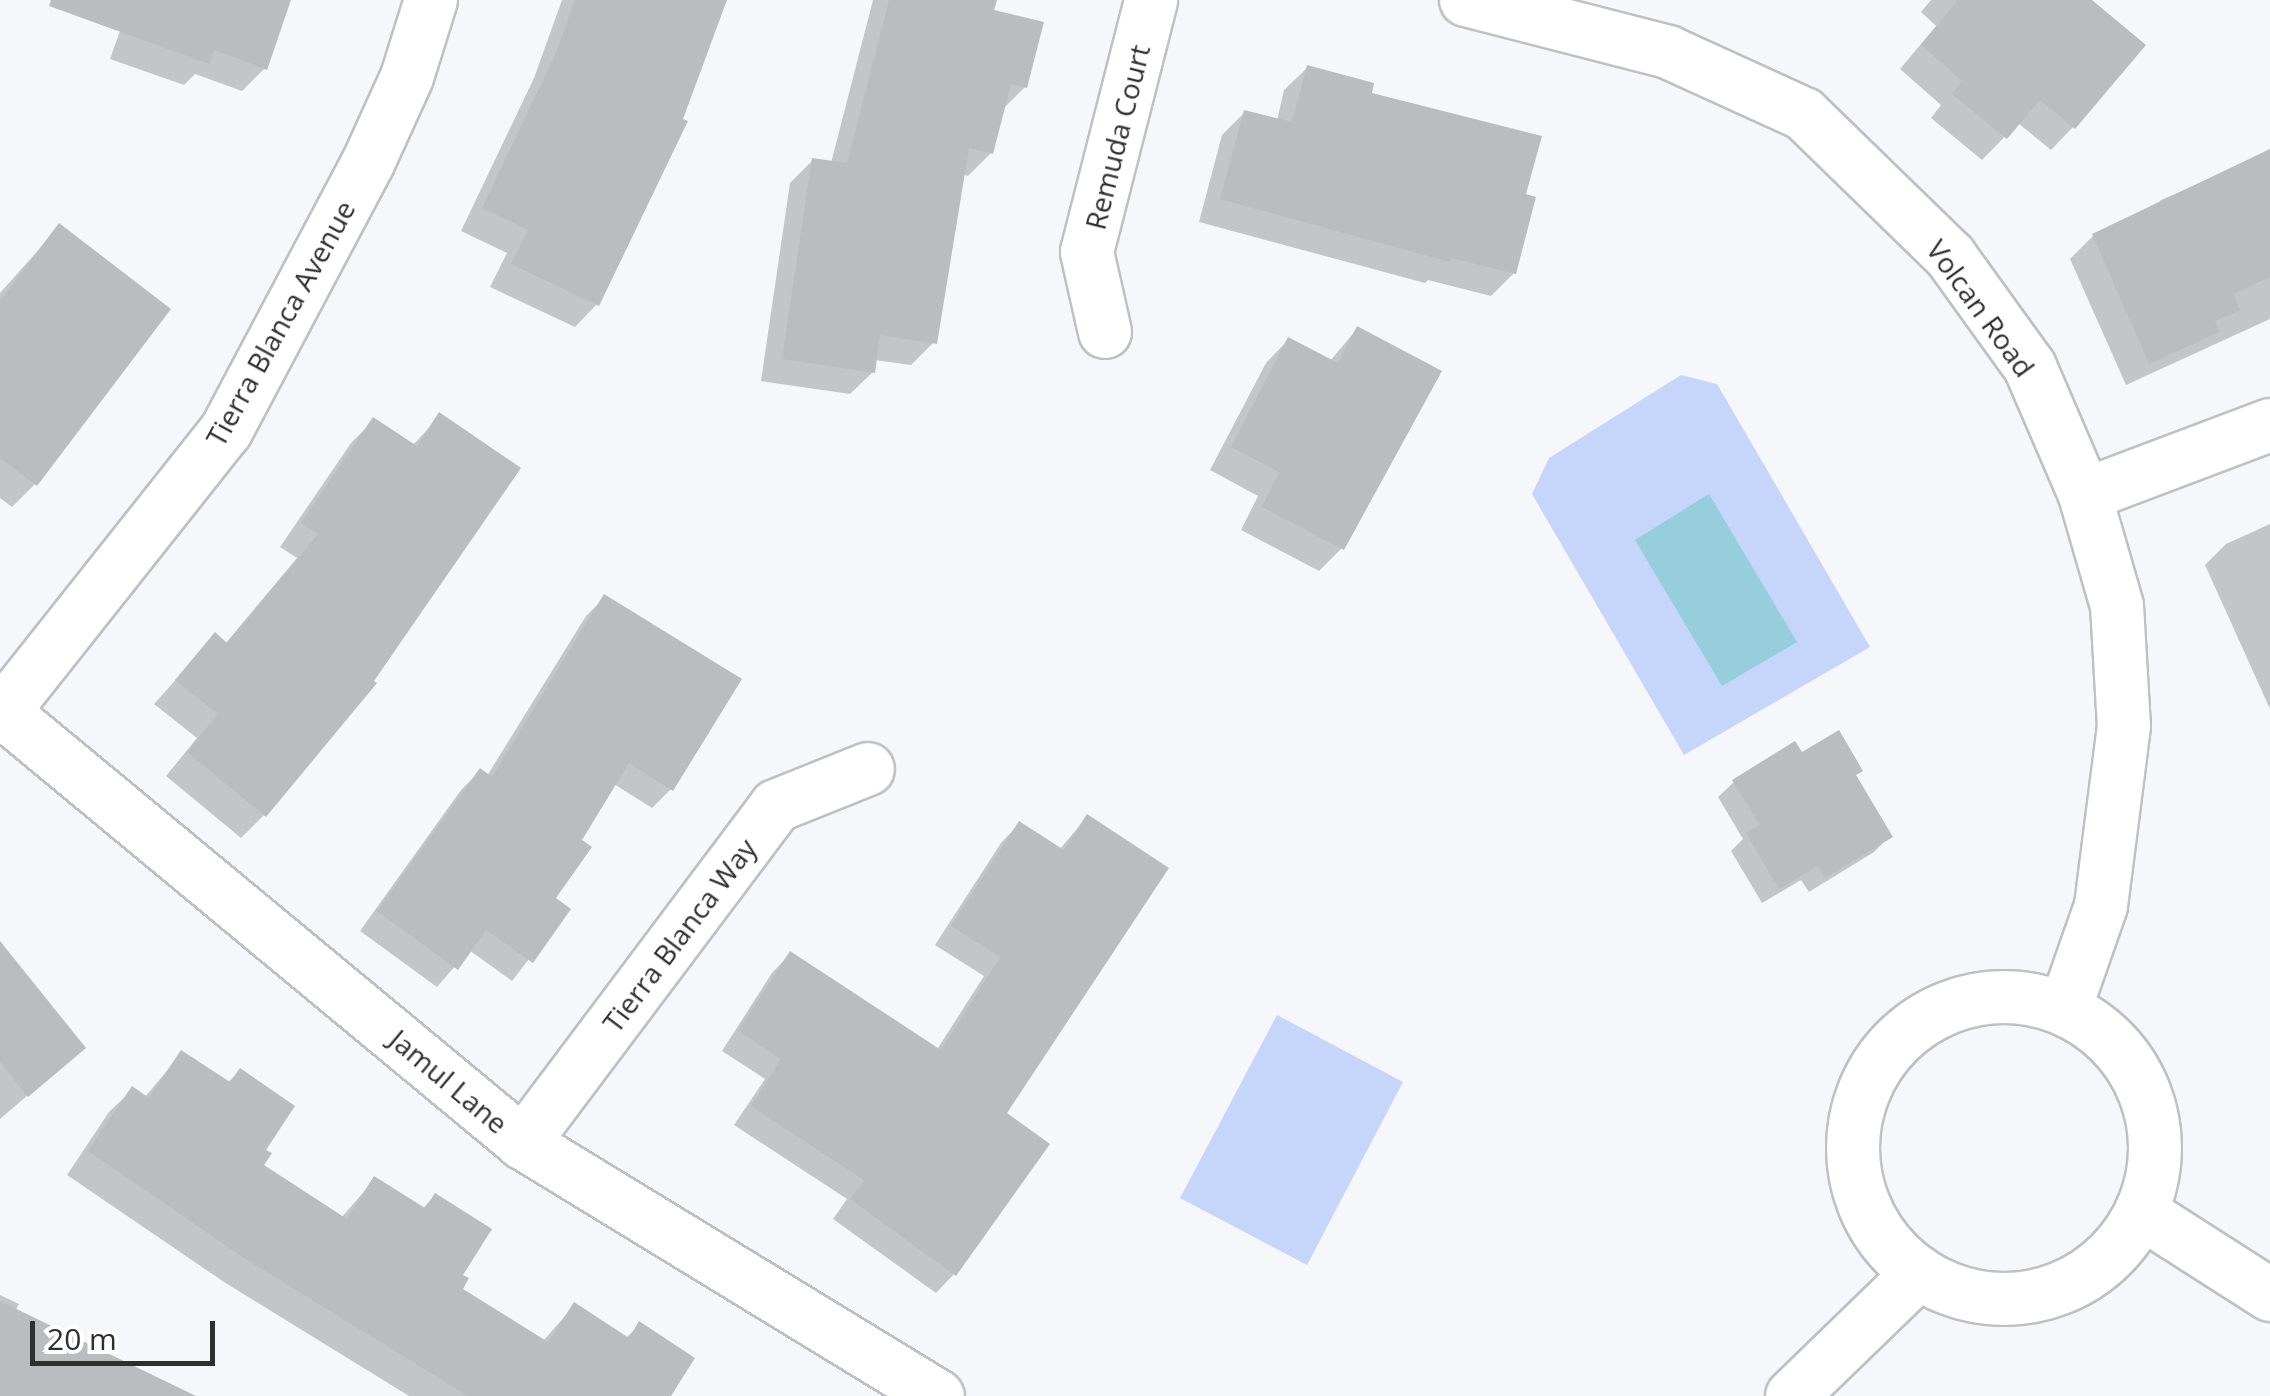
<!DOCTYPE html>
<style>
body{margin:0}
#map{position:relative;width:2270px;height:1396px;overflow:hidden;background:#f6f7fb;font-family:"Open Sans",sans-serif}
div>[style]{position:absolute}
.green>*{inset:0;background:#c6d5fa}
.water>*{inset:0;background:#96cede}
.shadow>*{inset:0;background:#0003}
.building>*{inset:0;background:#babcbf}
.roads{filter:drop-shadow(2px 0 #bfc0c4) drop-shadow(-2px 0 #bfc0c4) drop-shadow(0 2px #bfc0c4) drop-shadow(0 -2px #bfc0c4)}
.minor>*{height:52px;margin:-26px;padding:0 26px;transform-origin:26px;border-radius:26px;background:#fff}
.minor>.ring{margin:-26px;padding:0;box-sizing:content-box;background:none;border:52px solid #fff;border-radius:50%}
span{translate:-50% -50%;white-space:nowrap;text-align:center;line-height:1.15;-webkit-text-stroke:10px #fff;paint-order:stroke}
.street-label{font-size:28px;color:#2f2f30}
.scale{position:absolute;left:30px;top:1321px;width:185px;height:45px;box-sizing:border-box;border:5px solid #2f2f30;border-top:0;padding-left:12px;font-size:30px;line-height:35px;white-space:nowrap;color:#2f2f30;-webkit-text-stroke:8px #fff;paint-order:stroke}
</style>
<div id="map">
<div class="green">
<i style="clip-path:polygon(1681px 375px,1717px 384px,1870px 647px,1684px 755px,1532px 494px,1549px 458px)"></i>
<i style="clip-path:polygon(1277px 1015px,1403px 1082px,1307px 1265px,1180px 1198px)"></i>
</div>
<div class="water">
<i style="clip-path:polygon(1709px 494px,1797px 642px,1722px 686px,1635px 540px)"></i>
</div>
<div class="shadow">
<i style="clip-path:polygon(131px 0,290px 0,265px 68px,242px 91px,195px 74px,184px 85px,110px 59px)"></i>
<i style="clip-path:polygon(562px 0,724px 0,680px 120px,597px 304px,575px 327px,490px 287px,507px 253px,461px 231px,534px 78px)"></i>
<i style="clip-path:polygon(873px 0,983px 0,1025px 87px,1002px 110px,991px 153px,968px 176px,963px 174px,934px 342px,911px 365px,874px 360px,873px 372px,850px 394px,761px 381px,790px 183px,813px 160px,831px 163px)"></i>
<i style="clip-path:polygon(1931px 0,2088px 0,2073px 127px,2051px 150px,2018px 123px,1982px 160px,1931px 118px,1941px 105px,1900px 69px,1936px 26px,1921px 12px)"></i>
<i style="clip-path:polygon(1307px 68px,1369px 94px,1514px 273px,1491px 296px,1428px 280px,1425px 283px,1199px 222px,1222px 135px,1245px 112px,1277px 121px,1284px 90px)"></i>
<i style="clip-path:polygon(2270px 153px,2270px 319px,2126px 385px,2070px 259px,2093px 236px,2150px 211px,2161px 200px)"></i>
<i style="clip-path:polygon(59px 227px,35px 484px,12px 507px,0 498px,0 293px)"></i>
<i style="clip-path:polygon(1357px 329px,1342px 548px,1319px 571px,1241px 530px,1258px 496px,1210px 470px,1266px 363px,1288px 340px,1330px 361px)"></i>
<i style="clip-path:polygon(440px 416px,264px 815px,241px 838px,166px 776px,197px 738px,154px 704px,215px 636px,225px 644px,297px 558px,280px 547px,351px 443px,374px 420px,412px 446px)"></i>
<i style="clip-path:polygon(2270px 524px,2270px 709px,2205px 565px,2226px 544px)"></i>
<i style="clip-path:polygon(605px 597px,671px 789px,652px 808px,614px 784px,579px 841px,553px 899px,567px 910px,512px 981px,469px 950px,437px 987px,360px 931px,461px 790px,480px 771px,487px 776px,586px 616px)"></i>
<i style="clip-path:polygon(1854px 776px,1890px 836px,1874px 852px,1809px 892px,1801px 880px,1762px 903px,1731px 851px,1743px 839px,1718px 797px,1734px 782px)"></i>
<i style="clip-path:polygon(1087px 817px,954px 1274px,936px 1293px,833px 1219px,847px 1199px,734px 1125px,765px 1079px,722px 1051px,772px 973px,790px 954px,936px 1051px,984px 976px,935px 945px,1001px 843px,1019px 824px,1059px 850px)"></i>
<i style="clip-path:polygon(0 960px,83px 1048px,0 1119px)"></i>
<i style="clip-path:polygon(182px 1053px,227px 1083px,240px 1071px,262px 1151px,261px 1165px,341px 1218px,375px 1179px,422px 1209px,435px 1196px,459px 1289px,543px 1341px,574px 1306px,625px 1339px,640px 1324px,668px 1396px,409px 1396px,224px 1282px,67px 1175px,109px 1112px,132px 1090px,144px 1098px)"></i>
<i style="clip-path:polygon(0 1295px,19px 1304px,15px 1311px,189px 1396px,0 1396px)"></i>
</div>
<div class="building">
<i style="clip-path:polygon(51px 0,291px 0,267px 70px,214px 50px,209px 64px,49px 6px)"></i>
<i style="clip-path:polygon(575px 0,727px 0,683px 119px,688px 121px,599px 306px,511px 264px,528px 230px,482px 208px,556px 53px)"></i>
<i style="clip-path:polygon(889px 0,997px 0,994px 10px,1044px 22px,1027px 88px,1011px 84px,993px 154px,969px 148px,937px 344px,880px 335px,875px 373px,782px 359px,812px 158px,847px 163px)"></i>
<i style="clip-path:polygon(1958px 0,2092px 0,2146px 45px,2075px 129px,2040px 100px,2007px 139px,1952px 94px,1962px 81px,1921px 45px)"></i>
<i style="clip-path:polygon(1307px 65px,1374px 83px,1372px 93px,1542px 136px,1526px 194px,1536px 197px,1516px 274px,1451px 258px,1450px 262px,1220px 199px,1244px 110px,1292px 122px)"></i>
<i style="clip-path:polygon(2270px 149px,2270px 277px,2233px 294px,2240px 310px,2215px 321px,2219px 332px,2149px 364px,2092px 234px)"></i>
<i style="clip-path:polygon(59px 223px,171px 309px,37px 486px,0 458px,0 301px)"></i>
<i style="clip-path:polygon(1357px 326px,1442px 371px,1344px 550px,1262px 507px,1279px 472px,1231px 447px,1288px 337px,1338px 363px)"></i>
<i style="clip-path:polygon(439px 412px,521px 468px,374px 681px,377px 683px,266px 817px,187px 752px,218px 714px,175px 680px,215px 632px,227px 643px,318px 534px,301px 523px,373px 417px,417px 446px)"></i>
<i style="clip-path:polygon(604px 594px,742px 679px,673px 791px,629px 763px,582px 840px,592px 847px,556px 898px,571px 909px,533px 963px,486px 930px,458px 970px,377px 911px,480px 768px,492px 777px)"></i>
<i style="clip-path:polygon(1839px 730px,1863px 771px,1856px 775px,1893px 837px,1825px 878px,1817px 866px,1779px 889px,1746px 833px,1760px 825px,1732px 780px,1795px 741px,1802px 752px)"></i>
<i style="clip-path:polygon(1087px 814px,1169px 868px,1007px 1113px,1050px 1144px,956px 1276px,850px 1199px,864px 1180px,751px 1106px,781px 1059px,738px 1031px,790px 951px,941px 1050px,1000px 957px,951px 926px,1019px 821px,1064px 850px)"></i>
<i style="clip-path:polygon(0 941px,86px 1048px,28px 1097px,0 1062px)"></i>
<i style="clip-path:polygon(181px 1050px,230px 1082px,240px 1068px,295px 1106px,266px 1150px,272px 1153px,264px 1165px,347px 1219px,374px 1176px,425px 1208px,435px 1193px,492px 1229px,463px 1275px,469px 1278px,463px 1289px,548px 1342px,574px 1302px,629px 1338px,639px 1321px,695px 1358px,671px 1396px,468px 1396px,247px 1260px,88px 1151px,132px 1086px,149px 1098px)"></i>
<i style="clip-path:polygon(0 1301px,196px 1396px,0 1396px)"></i>
</div>
<div class="roads">
<div class="minor">
<i style="left:1466px;top:0;width:209px;rotate:14.4deg"></i>
<i style="left:1668px;top:52px;width:149px;rotate:24.5deg"></i>
<i style="left:1804px;top:114px;width:204px;rotate:44.2deg"></i>
<i style="left:1950px;top:256px;width:137px;rotate:54.2deg"></i>
<i style="left:2030px;top:367px;width:139px;rotate:66.7deg"></i>
<i style="left:2085px;top:495px;width:116px;rotate:73.9deg"></i>
<i style="left:2117px;top:606px;width:120px;rotate:86.7deg"></i>
<i style="left:2124px;top:726px;width:181px;rotate:97.3deg"></i>
<i style="left:2101px;top:906px;width:109px;rotate:109.3deg"></i>
<i style="left:1105px;top:332px;width:82px;rotate:-102.7deg"></i>
<i style="left:1087px;top:252px;width:260px;rotate:-75.7deg"></i>
<i style="left:2085px;top:495px;width:198px;rotate:-20.7deg"></i>
<i style="left:3px;top:712px;width:359px;rotate:-51.6deg"></i>
<i style="left:226px;top:431px;width:303px;rotate:-62.1deg"></i>
<i style="left:368px;top:163px;width:94px;rotate:-65.6deg"></i>
<i style="left:407px;top:77px;width:81px;rotate:-72.7deg"></i>
<i style="left:0;top:714px;width:4px;rotate:-34deg"></i>
<i style="left:3px;top:712px;width:675px;rotate:39.65deg"></i>
<i style="left:523px;top:1143px;width:486px;rotate:31.4deg"></i>
<i class="ring" style="left:1853px;top:997px;width:250px;height:250px"></i>
<i style="left:523px;top:1143px;width:421px;rotate:-53.1deg"></i>
<i style="left:776px;top:806px;width:99px;rotate:-21.9deg"></i>
<i style="left:2142px;top:1213px;width:152px;rotate:32.6deg"></i>
<i style="left:1792px;top:1396px;width:177px;rotate:-44.1deg"></i>
</div>
</div>
<div class="street-label">
<span style="left:1117px;top:137px;rotate:-76deg">Remuda Court</span>
<span style="left:1981px;top:308px;rotate:54deg">Volcan Road</span>
<span style="left:280px;top:323px;rotate:-61deg">Tierra Blanca Avenue</span>
<span style="left:679px;top:935px;rotate:-53deg">Tierra Blanca Way</span>
<span style="left:449px;top:1081px;rotate:40deg">Jamul Lane</span>
</div>
<div class="scale">20 m</div>
</div>
